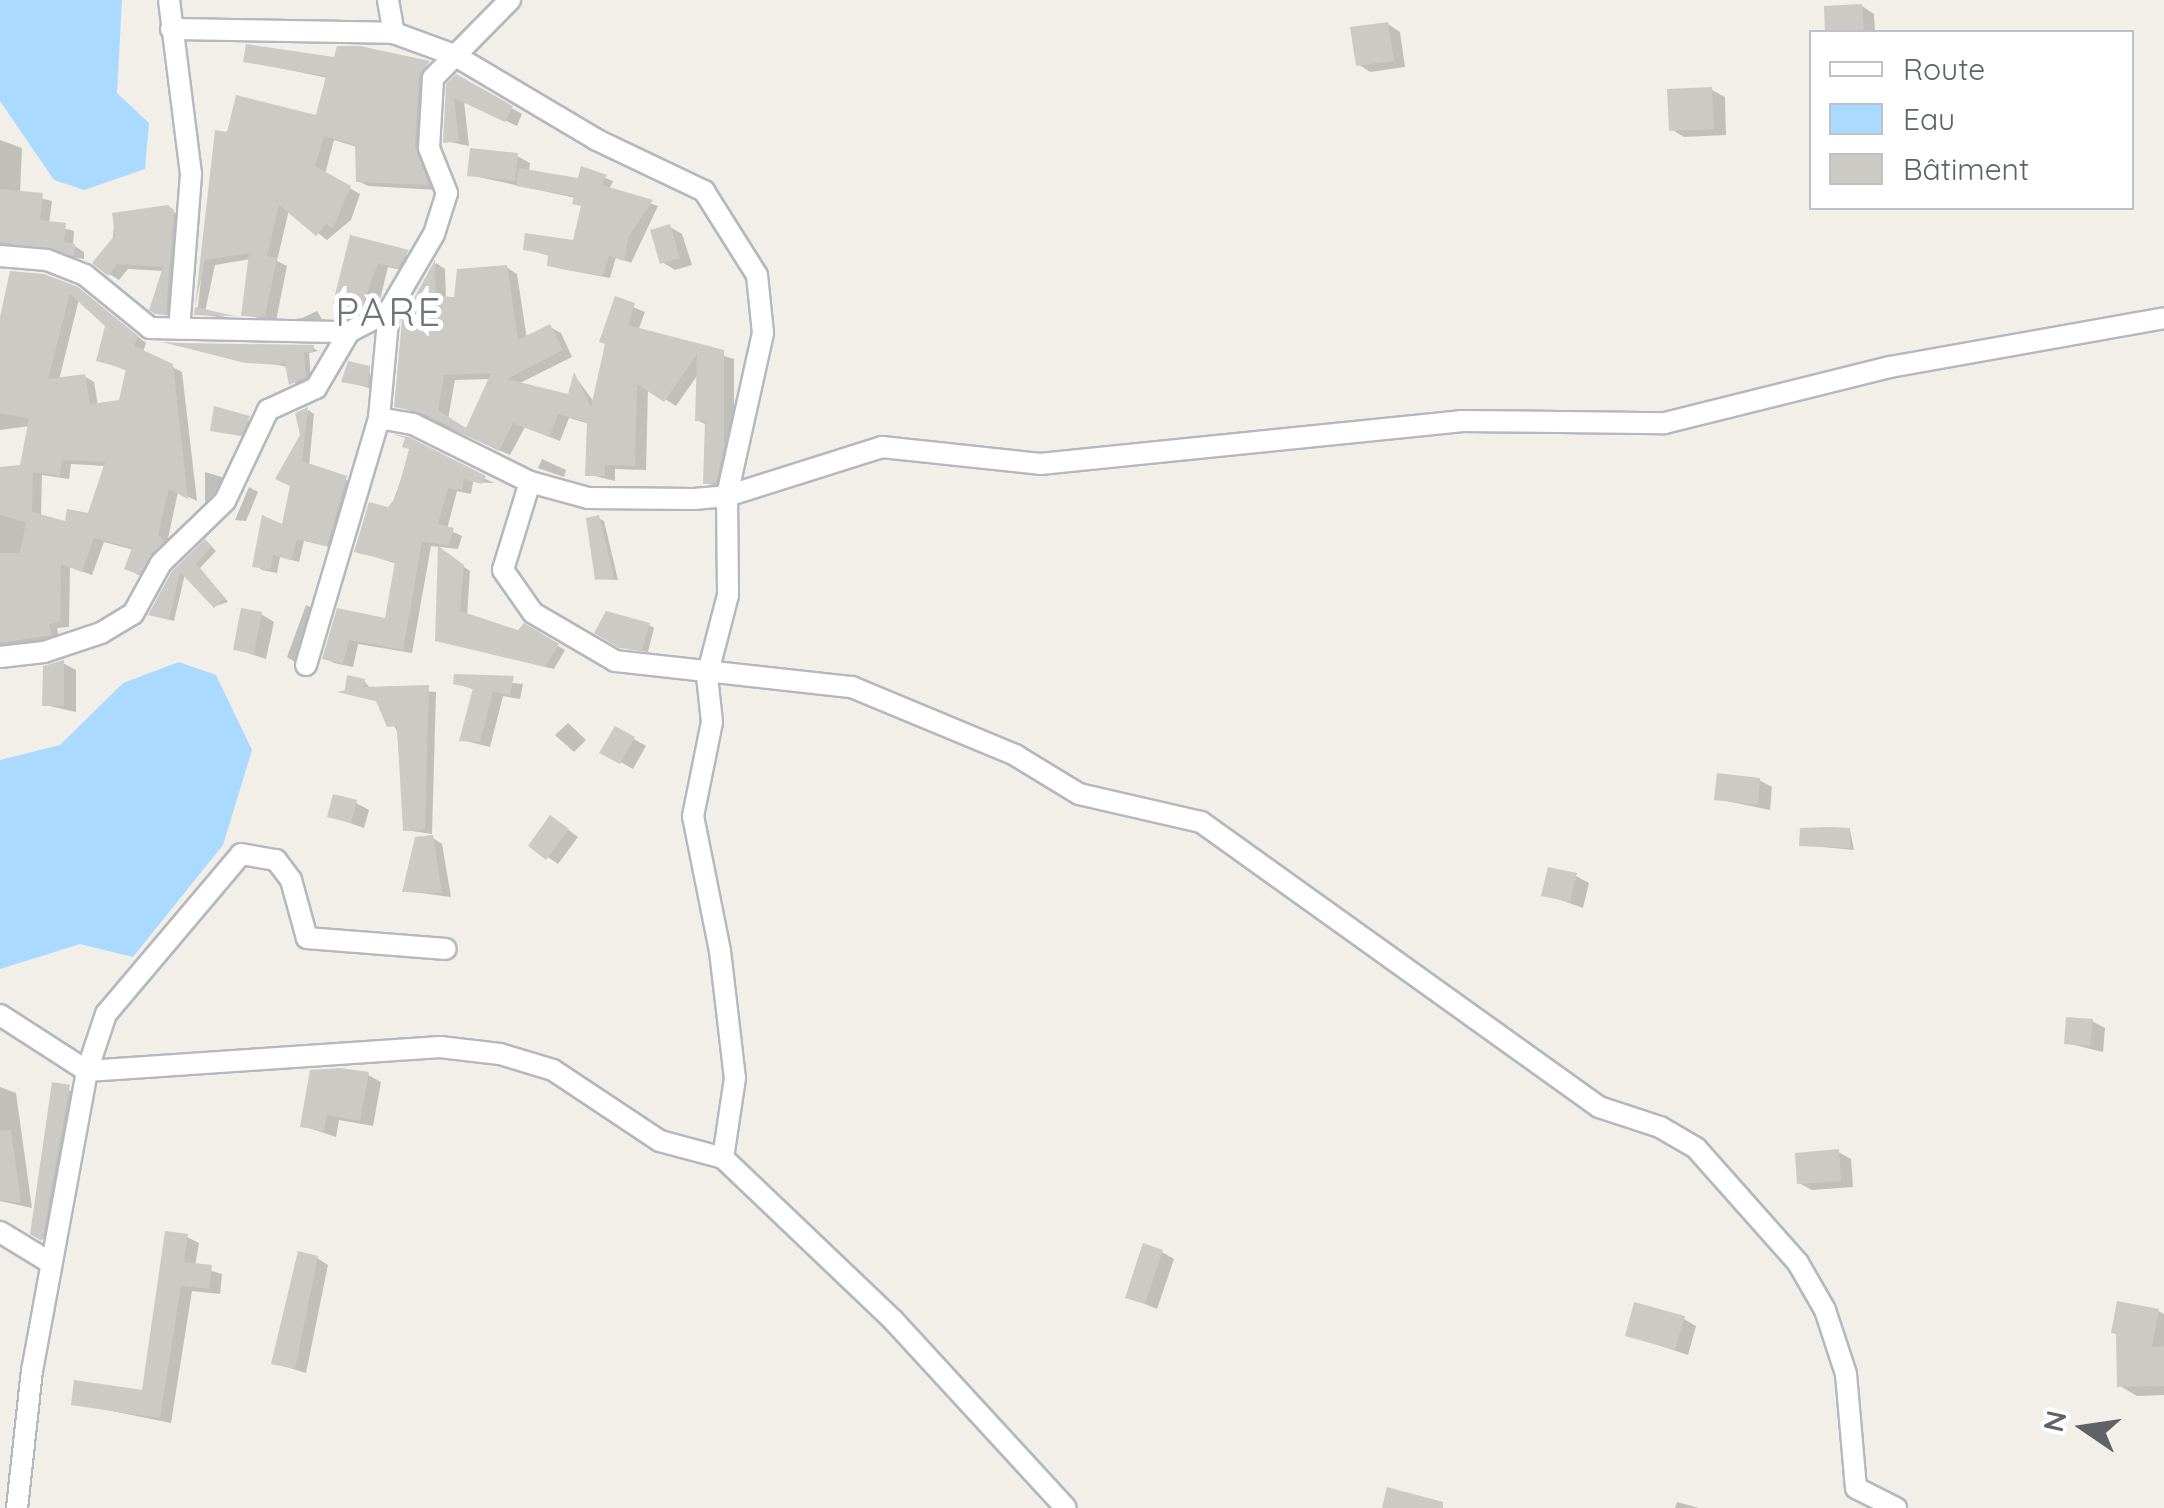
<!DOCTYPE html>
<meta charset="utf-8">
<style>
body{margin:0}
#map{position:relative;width:2164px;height:1508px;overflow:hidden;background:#f1efe8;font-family:Quicksand,sans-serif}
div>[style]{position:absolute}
.water>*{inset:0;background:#aadaff}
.shadow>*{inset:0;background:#0003}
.building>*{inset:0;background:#cccac5}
.roads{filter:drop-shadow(2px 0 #b5b8bc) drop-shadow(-2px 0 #b5b8bc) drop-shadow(0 2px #b5b8bc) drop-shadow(0 -2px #b5b8bc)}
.minor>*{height:20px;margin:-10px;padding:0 10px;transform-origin:10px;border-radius:10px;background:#fff}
span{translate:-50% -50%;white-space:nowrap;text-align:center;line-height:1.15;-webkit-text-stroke:10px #fff;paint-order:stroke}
.quarter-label{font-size:40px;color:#70757a;letter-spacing:2.5px}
.legend{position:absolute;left:1809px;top:30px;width:325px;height:180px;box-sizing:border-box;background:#fff;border:2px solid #bfc1c3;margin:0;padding:12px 18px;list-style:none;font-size:30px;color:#5f6368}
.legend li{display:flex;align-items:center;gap:20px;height:50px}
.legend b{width:50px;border:2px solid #bfc1c3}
.north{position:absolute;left:2034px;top:1378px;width:100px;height:100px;-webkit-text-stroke:8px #fff;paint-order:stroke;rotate:283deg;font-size:28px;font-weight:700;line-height:40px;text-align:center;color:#5f6368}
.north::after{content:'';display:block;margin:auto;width:35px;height:45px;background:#5f6368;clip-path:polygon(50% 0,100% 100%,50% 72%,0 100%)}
</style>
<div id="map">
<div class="water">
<i style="clip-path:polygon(0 0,122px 0,117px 93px,149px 123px,145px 169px,84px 190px,54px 180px,0 101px)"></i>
<i style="clip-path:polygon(179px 662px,216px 675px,252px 750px,223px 845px,133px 957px,80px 944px,0 969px,0 760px,60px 745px,123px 683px)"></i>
</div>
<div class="shadow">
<i style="clip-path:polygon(1862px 6px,1874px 14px,1875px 32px,1828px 32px,1827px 8px)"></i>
<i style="clip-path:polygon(1388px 24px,1400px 32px,1405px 67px,1370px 72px,1358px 64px)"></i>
<i style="clip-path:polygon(360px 49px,439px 69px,438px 190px,368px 186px,358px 181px,357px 147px,334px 140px,325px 174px,360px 194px,351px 220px,327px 240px,289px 210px,277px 261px,287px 266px,276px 321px,243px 315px,251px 259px,215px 265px,205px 312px,238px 320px,197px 314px,218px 133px,317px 118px,328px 78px,246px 61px,336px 60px)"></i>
<i style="clip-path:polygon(457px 77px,522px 114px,517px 126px,464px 101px,469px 146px,446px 141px)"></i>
<i style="clip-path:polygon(1712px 90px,1725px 97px,1726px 135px,1684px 137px,1671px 129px)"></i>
<i style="clip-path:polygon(0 140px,22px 148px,20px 193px,52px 201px,49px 224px,74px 231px,73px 245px,84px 252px,84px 259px,0 246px)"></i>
<i style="clip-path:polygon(517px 156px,530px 163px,529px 172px,579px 180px,583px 170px,613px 181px,609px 189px,658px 206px,631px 263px,616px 257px,610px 278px,557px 268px,550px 256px,526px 249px,575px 243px,583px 208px,576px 198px,469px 175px)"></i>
<i style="clip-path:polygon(174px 212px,184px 218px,176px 318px,162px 314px,165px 271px,128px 269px,119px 280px,109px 274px,115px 215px)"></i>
<i style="clip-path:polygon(670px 227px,682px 234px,692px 265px,675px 270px,662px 262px)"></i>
<i style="clip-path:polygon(352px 238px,418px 258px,410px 272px,388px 267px,377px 312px,335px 302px)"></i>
<i style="clip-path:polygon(evenodd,436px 263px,445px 269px,446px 299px,456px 300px,506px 267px,517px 274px,527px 339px,550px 327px,561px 333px,572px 357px,518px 384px,570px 397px,575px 376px,594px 402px,616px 300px,645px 312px,638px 331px,734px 359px,734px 454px,726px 488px,705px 483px,707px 425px,697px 420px,699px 373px,676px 406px,648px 388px,646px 470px,615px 469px,615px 481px,587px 474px,590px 424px,569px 418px,560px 441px,525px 427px,510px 455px,397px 405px,404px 320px,436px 263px,492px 379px,468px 431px,448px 419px,455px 380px,492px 379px)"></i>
<i style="clip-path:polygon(evenodd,12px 273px,88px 296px,146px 343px,143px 352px,182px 372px,197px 501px,178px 492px,167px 543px,172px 548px,149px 579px,136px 574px,134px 550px,104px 542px,92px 575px,70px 567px,69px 627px,57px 628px,60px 640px,0 656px,0 470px,22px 468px,30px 426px,0 430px,0 319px,12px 273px,79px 299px,108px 325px,99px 360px,128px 371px,121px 402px,98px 406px,94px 382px,84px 376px,59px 380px,79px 299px,12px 273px,71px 464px,106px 466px,90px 516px,67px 524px,41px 517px,42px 475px,69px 479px,71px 464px)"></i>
<i style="clip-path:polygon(317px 311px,322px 319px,295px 319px,302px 318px)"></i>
<i style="clip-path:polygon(173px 345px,313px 348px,318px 351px,309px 353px,311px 380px,297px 387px,288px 367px)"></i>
<i style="clip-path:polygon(369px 368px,373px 389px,344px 381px)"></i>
<i style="clip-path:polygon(216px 410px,254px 422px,246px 437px,213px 429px)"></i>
<i style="clip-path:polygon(308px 410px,314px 414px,309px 466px,354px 483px,334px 548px,304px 541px,299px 562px,280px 557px,277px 573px,262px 570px,255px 565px,283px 528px)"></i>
<i style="clip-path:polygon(407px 440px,494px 483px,473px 482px,471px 494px,457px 491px,447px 529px,462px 536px,458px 549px,431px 546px,412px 653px,358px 644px,353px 667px,334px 663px,325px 658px,339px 611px,387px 621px,397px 564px,357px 551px,390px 510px,412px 449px)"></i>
<i style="clip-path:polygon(542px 459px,566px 470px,564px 477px,538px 468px)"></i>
<i style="clip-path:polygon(205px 472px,225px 478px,219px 495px,205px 505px)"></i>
<i style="clip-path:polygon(249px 487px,258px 492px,246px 521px,235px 520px)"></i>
<i style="clip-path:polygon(598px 518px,604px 521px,618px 580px,597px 579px)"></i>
<i style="clip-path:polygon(211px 546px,216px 551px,200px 568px,228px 602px,216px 606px,185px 574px,174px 621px,151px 614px,174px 573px)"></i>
<i style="clip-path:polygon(445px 554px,470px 571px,467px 616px,519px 633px,524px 626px,565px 650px,554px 669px,438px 640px)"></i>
<i style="clip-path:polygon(306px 605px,320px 612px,298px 664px,287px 657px)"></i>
<i style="clip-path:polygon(261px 614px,274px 622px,266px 659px,236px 649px)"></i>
<i style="clip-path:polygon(649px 625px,654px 628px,648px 652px,628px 649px,597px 632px)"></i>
<i style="clip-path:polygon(63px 663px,76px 670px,76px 712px,45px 705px)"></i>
<i style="clip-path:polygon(456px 677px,523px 684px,520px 699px,503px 696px,490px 747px,462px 740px,475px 690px,455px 683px)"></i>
<i style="clip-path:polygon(364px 681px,371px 689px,436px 692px,432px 834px,405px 830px,397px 731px,380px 702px,343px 693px)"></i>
<i style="clip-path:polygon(568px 723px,586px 740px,574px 752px,555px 735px)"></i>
<i style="clip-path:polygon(616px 729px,646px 746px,633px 769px,603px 752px)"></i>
<i style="clip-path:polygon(1759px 780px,1772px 787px,1770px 810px,1717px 799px)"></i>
<i style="clip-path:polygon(356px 803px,369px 810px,364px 828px,330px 816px)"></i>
<i style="clip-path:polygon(562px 825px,578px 837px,558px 864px,532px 846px)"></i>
<i style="clip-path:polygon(1850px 830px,1854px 850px,1802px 845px)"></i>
<i style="clip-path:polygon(428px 835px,442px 844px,451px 897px,405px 891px)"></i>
<i style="clip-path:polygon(1576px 876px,1589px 883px,1583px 908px,1544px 894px)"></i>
<i style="clip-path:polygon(2092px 1021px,2105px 1028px,2103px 1052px,2066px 1043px)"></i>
<i style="clip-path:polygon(368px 1075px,381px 1082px,373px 1126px,339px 1120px,336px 1137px,303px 1126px)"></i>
<i style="clip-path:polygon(54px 1085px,82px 1095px,54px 1246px,33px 1233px)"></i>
<i style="clip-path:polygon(0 1087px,16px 1093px,32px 1208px,0 1201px)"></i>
<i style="clip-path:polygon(1838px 1152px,1851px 1159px,1853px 1187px,1812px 1190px,1799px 1183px)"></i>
<i style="clip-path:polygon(187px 1237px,199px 1243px,195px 1266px,222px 1274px,220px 1294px,192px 1291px,171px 1423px,73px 1403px,144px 1393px)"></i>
<i style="clip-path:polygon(1162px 1252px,1174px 1259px,1157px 1309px,1128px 1297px)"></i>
<i style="clip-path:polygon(317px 1258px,328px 1265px,306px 1373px,274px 1363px)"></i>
<i style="clip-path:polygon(2158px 1311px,2164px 1314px,2164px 1395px,2137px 1396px,2120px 1386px)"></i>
<i style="clip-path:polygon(1684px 1319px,1696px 1326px,1688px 1355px,1628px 1335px)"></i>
<i style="clip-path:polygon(1677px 1502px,1699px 1508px,1675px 1508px)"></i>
</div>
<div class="building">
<i style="clip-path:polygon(1862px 4px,1864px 32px,1825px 32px,1824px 6px)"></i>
<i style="clip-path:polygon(1388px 22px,1394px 61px,1356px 66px,1350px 27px)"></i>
<i style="clip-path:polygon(246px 44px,334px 57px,337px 46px,360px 46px,430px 61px,419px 77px,415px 147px,429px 185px,356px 182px,355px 145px,324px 136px,315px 166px,351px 186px,333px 228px,326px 224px,316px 236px,279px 205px,267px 256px,277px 258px,265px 317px,241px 316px,249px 253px,205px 260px,195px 307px,235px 316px,194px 315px,215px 130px,227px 132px,236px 95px,316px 115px,326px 76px,243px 62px)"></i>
<i style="clip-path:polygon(456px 74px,513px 106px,505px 122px,454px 98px,459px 141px,443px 143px,446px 84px)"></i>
<i style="clip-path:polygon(1712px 87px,1714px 129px,1669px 131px,1667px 89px)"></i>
<i style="clip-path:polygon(470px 148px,518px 153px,515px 181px,467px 176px)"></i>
<i style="clip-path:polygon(581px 166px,607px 175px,602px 185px,653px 200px,629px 236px,624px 261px,609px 256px,603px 276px,547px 266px,548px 254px,523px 250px,525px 233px,573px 240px,581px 206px,572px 204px,574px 196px,516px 186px,519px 168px,578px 178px)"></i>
<i style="clip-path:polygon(0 189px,43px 193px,40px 220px,66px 223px,64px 242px,75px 244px,74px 256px,0 242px)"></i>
<i style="clip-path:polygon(168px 205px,174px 210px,166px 315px,155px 314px,149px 310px,163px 267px,117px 264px,108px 276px,92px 263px,115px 235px,112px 213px)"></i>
<i style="clip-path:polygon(670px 224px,680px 258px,660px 264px,650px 230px)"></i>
<i style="clip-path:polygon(350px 235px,409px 250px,398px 268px,378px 263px,361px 310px,333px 303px)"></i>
<i style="clip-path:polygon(evenodd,435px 260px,436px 296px,454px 297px,457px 269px,507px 265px,518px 340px,550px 324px,563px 350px,507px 379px,568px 394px,574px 372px,591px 407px,605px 344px,599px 342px,615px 296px,635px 303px,628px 325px,724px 350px,724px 447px,716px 483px,703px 484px,705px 421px,695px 421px,697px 354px,664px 402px,637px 384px,635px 466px,605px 465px,605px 476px,585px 476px,587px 422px,558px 414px,549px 437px,513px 423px,499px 451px,419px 412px,394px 407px,402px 320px,435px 260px,491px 373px,466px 428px,438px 410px,444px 375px,491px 373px)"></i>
<i style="clip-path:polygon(evenodd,10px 271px,44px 274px,78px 287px,138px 336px,134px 346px,173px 364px,188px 499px,169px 489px,158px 535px,164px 541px,139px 575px,124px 569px,132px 548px,94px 538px,82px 572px,61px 564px,60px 622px,49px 624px,52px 635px,0 643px,0 553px,20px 553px,26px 522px,0 515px,0 467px,20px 465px,29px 418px,0 413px,0 317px,10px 271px,70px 294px,105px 326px,96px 361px,126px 369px,119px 400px,90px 404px,85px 374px,48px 379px,70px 294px,10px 271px,62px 460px,105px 462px,88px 513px,67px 509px,65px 521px,32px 512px,33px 472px,60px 476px,62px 460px)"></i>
<i style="clip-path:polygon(162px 342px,179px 343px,314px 345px,313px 352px,304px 352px,306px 377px,289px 385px,284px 359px,281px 365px,245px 363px)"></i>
<i style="clip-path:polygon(348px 361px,370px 366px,368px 387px,341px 382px)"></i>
<i style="clip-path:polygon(214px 406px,250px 416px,241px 436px,210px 431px)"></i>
<i style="clip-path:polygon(308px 407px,302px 461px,347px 476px,327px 546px,297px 539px,291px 560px,273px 555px,270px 570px,252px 567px,262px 515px,282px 524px,290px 486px,275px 479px,300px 435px,295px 413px)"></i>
<i style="clip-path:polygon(392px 434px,409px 437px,486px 476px,482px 484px,464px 479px,462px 490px,448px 488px,438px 524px,454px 528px,449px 545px,422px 542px,403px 650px,349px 640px,343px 664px,322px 659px,337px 608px,385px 618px,395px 562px,354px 552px,369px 502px,388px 507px,396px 497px,409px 449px,402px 447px,405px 438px)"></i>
<i style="clip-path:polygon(599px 515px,614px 578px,595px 580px,586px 518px)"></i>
<i style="clip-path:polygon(205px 539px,212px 546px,196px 564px,225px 598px,214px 608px,180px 572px,169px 620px,148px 615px,172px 571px)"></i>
<i style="clip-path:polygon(438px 546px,464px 565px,460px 611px,518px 630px,524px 623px,559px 644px,545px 667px,435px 641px)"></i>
<i style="clip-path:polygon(241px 608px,262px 612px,254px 654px,233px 650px)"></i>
<i style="clip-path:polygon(606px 611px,650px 623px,642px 650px,619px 648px,594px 633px)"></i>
<i style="clip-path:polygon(64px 660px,64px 706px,42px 706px,43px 666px)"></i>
<i style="clip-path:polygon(454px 674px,514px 676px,510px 695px,493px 692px,480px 742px,459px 741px,473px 688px,453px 684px)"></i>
<i style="clip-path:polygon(347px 675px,365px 679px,363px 687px,429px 685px,425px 830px,403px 831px,397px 726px,387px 727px,376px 701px,337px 692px,345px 690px)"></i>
<i style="clip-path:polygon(615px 726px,635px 737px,620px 764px,599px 753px)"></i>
<i style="clip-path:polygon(1717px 773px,1760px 778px,1758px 805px,1714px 800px)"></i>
<i style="clip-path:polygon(333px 794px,357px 800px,351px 823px,327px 817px)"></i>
<i style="clip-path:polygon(550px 815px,569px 829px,546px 860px,528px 846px)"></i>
<i style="clip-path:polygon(1829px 827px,1850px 828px,1850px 848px,1799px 846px,1800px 828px)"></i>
<i style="clip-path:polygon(433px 835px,442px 893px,402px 892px,415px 837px)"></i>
<i style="clip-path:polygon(1548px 867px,1577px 873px,1570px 902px,1541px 896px)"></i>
<i style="clip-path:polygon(2066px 1017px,2093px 1019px,2090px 1046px,2064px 1044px)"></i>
<i style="clip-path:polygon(341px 1068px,369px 1072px,360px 1121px,327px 1115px,324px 1131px,300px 1127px,310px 1070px)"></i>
<i style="clip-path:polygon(52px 1082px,70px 1085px,42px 1241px,30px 1234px)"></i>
<i style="clip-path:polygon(11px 1130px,21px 1203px,0 1200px,0 1131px)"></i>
<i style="clip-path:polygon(1839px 1149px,1841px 1181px,1797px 1184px,1795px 1153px)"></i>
<i style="clip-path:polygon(165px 1231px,188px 1234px,184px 1262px,212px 1265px,209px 1289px,181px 1286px,160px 1418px,71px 1405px,74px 1380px,142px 1390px)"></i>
<i style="clip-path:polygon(1143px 1243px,1163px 1250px,1145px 1304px,1125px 1298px)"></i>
<i style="clip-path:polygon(298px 1251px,318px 1256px,295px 1369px,271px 1364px)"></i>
<i style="clip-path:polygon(2117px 1301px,2159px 1309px,2152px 1347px,2164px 1346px,2164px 1386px,2117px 1387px,2116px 1334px,2111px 1333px)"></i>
<i style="clip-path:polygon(1634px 1302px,1685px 1316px,1675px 1350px,1625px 1336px)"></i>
<i style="clip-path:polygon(1387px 1487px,1443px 1502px,1443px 1508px,1382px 1508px)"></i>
</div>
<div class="roads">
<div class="minor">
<i style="left:169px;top:0;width:175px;rotate:82.8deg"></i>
<i style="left:191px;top:174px;width:155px;rotate:94.4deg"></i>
<i style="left:388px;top:0;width:34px;rotate:80deg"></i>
<i style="left:394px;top:33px;width:64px;rotate:20.1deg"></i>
<i style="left:454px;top:55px;width:166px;rotate:30.7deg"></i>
<i style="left:597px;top:140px;width:119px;rotate:25.5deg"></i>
<i style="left:704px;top:191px;width:99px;rotate:57.8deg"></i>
<i style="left:757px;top:275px;width:58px;rotate:84.1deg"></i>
<i style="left:763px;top:333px;width:167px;rotate:102.5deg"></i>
<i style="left:727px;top:496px;width:99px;rotate:89.4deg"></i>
<i style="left:728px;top:595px;width:84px;rotate:104.5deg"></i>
<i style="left:707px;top:676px;width:46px;rotate:83.8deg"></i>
<i style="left:712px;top:722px;width:96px;rotate:101.4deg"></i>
<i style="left:693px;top:816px;width:138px;rotate:78.7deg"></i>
<i style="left:720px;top:951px;width:128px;rotate:83.3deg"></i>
<i style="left:735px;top:1078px;width:81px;rotate:98.5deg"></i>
<i style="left:723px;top:1158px;width:235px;rotate:43.6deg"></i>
<i style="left:893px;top:1320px;width:255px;rotate:47.4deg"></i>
<i style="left:171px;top:29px;width:223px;rotate:1deg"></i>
<i style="left:0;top:256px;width:47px;rotate:4.9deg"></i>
<i style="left:47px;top:260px;width:41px;rotate:21.5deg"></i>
<i style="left:85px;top:275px;width:84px;rotate:39.2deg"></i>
<i style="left:150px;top:328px;width:199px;rotate:1.2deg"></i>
<i style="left:349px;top:332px;width:45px;rotate:-27.7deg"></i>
<i style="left:389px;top:311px;width:89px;rotate:-59.7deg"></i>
<i style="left:434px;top:234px;width:43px;rotate:-72.4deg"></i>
<i style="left:447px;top:193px;width:48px;rotate:-111.8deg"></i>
<i style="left:429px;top:148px;width:70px;rotate:-86.7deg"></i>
<i style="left:433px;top:78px;width:110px;rotate:-45.4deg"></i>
<i style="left:379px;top:418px;width:35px;rotate:10deg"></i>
<i style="left:413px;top:424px;width:131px;rotate:26.4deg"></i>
<i style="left:530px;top:482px;width:60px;rotate:15.4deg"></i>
<i style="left:588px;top:498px;width:106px;rotate:0.5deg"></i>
<i style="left:694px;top:499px;width:33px;rotate:-5deg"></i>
<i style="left:727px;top:496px;width:163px;rotate:-17.5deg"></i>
<i style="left:882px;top:447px;width:159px;rotate:6.1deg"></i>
<i style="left:1040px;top:464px;width:423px;rotate:-5.8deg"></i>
<i style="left:1461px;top:421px;width:204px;rotate:0.6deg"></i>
<i style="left:1665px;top:423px;width:232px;rotate:-14deg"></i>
<i style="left:1890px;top:367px;width:278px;rotate:-10.1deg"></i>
<i style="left:530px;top:482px;width:92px;rotate:107.1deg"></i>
<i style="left:503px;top:570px;width:52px;rotate:55.1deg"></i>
<i style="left:533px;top:613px;width:95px;rotate:30.3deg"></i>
<i style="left:615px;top:661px;width:238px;rotate:6.3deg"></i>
<i style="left:852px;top:687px;width:177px;rotate:22.6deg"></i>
<i style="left:1015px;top:755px;width:75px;rotate:31.4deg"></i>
<i style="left:1079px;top:794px;width:125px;rotate:12.9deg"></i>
<i style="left:1201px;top:822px;width:490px;rotate:35.6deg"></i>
<i style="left:1599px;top:1107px;width:64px;rotate:18.2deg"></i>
<i style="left:1660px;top:1127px;width:42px;rotate:30.3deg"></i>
<i style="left:1696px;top:1148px;width:154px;rotate:48.4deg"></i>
<i style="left:1798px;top:1263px;width:54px;rotate:60.1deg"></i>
<i style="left:1825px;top:1310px;width:67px;rotate:71.8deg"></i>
<i style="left:1846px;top:1374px;width:114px;rotate:85deg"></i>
<i style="left:1856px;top:1488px;width:45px;rotate:26.6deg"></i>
<i style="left:0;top:657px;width:44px;rotate:-6.5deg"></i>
<i style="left:44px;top:652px;width:60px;rotate:-18.4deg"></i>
<i style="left:101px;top:633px;width:37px;rotate:-31deg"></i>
<i style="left:133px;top:614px;width:58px;rotate:-61.2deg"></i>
<i style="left:161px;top:563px;width:89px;rotate:-44.1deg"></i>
<i style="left:225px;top:501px;width:101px;rotate:-64.7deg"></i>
<i style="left:268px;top:410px;width:53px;rotate:-24.6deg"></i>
<i style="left:316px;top:388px;width:65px;rotate:-59.5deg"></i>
<i style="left:306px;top:665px;width:258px;rotate:-73.5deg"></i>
<i style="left:379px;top:418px;width:107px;rotate:-84.7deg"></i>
<i style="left:0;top:1015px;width:103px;rotate:32.8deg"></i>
<i style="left:87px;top:1071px;width:354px;rotate:-3.9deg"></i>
<i style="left:440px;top:1047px;width:60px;rotate:6.7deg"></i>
<i style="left:500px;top:1054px;width:55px;rotate:16.8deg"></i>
<i style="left:553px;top:1070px;width:128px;rotate:33.6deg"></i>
<i style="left:660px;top:1141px;width:65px;rotate:15.1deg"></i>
<i style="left:0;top:1232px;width:60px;rotate:31.3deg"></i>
<i style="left:17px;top:1508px;width:138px;rotate:-83.8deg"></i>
<i style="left:32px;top:1371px;width:305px;rotate:-79.6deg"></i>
<i style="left:87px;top:1071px;width:60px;rotate:-71.6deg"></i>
<i style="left:106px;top:1014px;width:209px;rotate:-49.8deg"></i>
<i style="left:241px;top:854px;width:36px;rotate:10deg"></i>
<i style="left:276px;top:860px;width:25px;rotate:53deg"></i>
<i style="left:291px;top:880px;width:60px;rotate:74.6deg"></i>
<i style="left:307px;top:938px;width:139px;rotate:4.5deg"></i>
</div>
</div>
<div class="quarter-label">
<span style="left:389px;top:311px">PARE</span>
</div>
<ul class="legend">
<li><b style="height:12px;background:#fff"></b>Route</li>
<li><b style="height:28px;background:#aadaff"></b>Eau</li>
<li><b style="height:28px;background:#cccac5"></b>Bâtiment</li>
</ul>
<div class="north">N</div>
</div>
